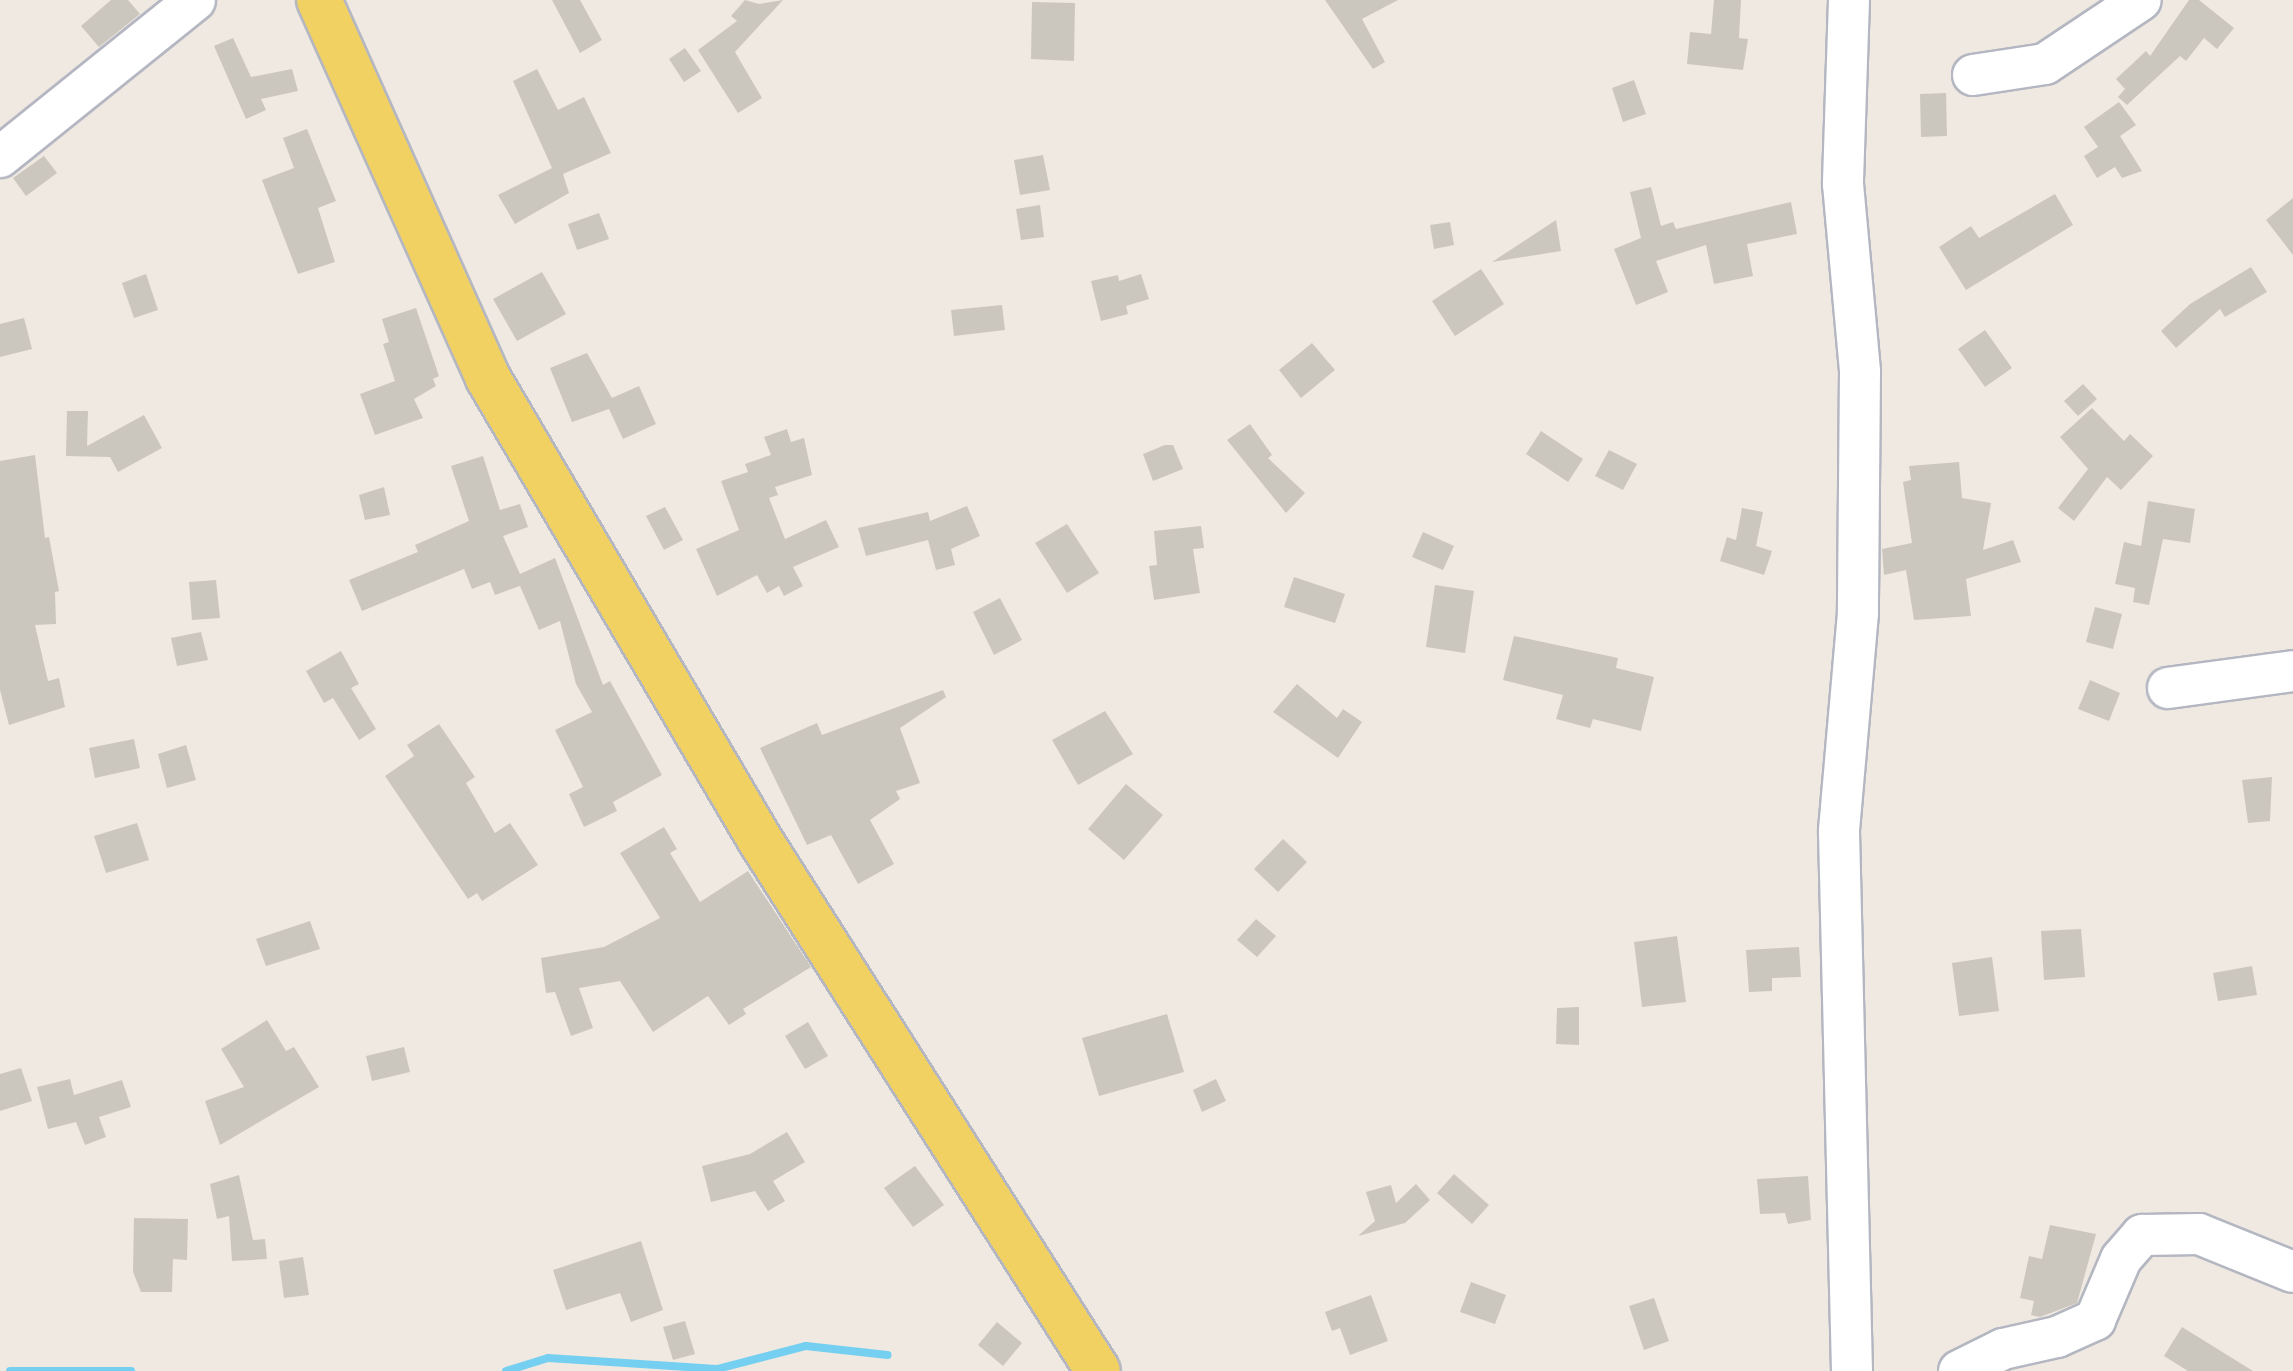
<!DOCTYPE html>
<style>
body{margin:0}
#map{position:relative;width:2293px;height:1371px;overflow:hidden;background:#efe9e1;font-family:Rubik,sans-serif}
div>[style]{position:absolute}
.stream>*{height:8px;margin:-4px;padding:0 4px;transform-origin:4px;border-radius:4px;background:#75cff0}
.building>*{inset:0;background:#cbc7bf}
.roads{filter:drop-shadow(2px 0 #b4b7c1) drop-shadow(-2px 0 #b4b7c1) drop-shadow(0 2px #b4b7c1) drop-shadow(0 -2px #b4b7c1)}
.minor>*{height:40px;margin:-20px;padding:0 20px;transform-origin:20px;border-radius:20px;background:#fff}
.major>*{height:44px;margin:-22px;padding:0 22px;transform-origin:22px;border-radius:22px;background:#f2d163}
span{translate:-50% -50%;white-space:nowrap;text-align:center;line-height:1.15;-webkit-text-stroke:8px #fff;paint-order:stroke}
</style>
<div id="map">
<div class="stream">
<i style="left:10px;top:1371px;width:121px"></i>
<i style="left:506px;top:1371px;width:44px;rotate:-17.2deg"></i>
<i style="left:548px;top:1358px;width:169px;rotate:3.7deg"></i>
<i style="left:717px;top:1369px;width:92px;rotate:-14.5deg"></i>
<i style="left:806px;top:1346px;width:82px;rotate:6.3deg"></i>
</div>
<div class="building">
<i style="clip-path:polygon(111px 0,128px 0,140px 14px,99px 47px,81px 26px)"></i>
<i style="clip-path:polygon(552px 0,580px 0,602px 40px,580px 53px)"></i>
<i style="clip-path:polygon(745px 0,759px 4px,783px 0,735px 52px,762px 98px,738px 113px,698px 50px,737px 21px,731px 16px)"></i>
<i style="clip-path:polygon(1325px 0,1398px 0,1362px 19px,1385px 62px,1373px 69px)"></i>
<i style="clip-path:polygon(1714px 0,1741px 0,1739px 38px,1748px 39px,1743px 70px,1687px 64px,1690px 32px,1711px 34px)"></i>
<i style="clip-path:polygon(2189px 0,2199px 0,2234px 28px,2217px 49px,2204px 38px,2186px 61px,2180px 56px,2127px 105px,2118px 97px,2125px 89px,2116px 79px,2146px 51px,2150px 56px)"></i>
<i style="clip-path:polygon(1032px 2px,1075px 3px,1074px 61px,1031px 59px)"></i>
<i style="clip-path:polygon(233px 38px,251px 77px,292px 69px,298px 91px,261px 99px,266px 110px,246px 119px,214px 46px)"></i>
<i style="clip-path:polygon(685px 48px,701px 71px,684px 82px,669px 59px)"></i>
<i style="clip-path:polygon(537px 69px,558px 110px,584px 97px,611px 153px,563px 174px,569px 193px,515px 224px,498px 195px,552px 168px,513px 81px)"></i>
<i style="clip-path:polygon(1634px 80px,1646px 114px,1623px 122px,1612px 88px)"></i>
<i style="clip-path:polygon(1946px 93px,1947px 136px,1921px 137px,1920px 94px)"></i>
<i style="clip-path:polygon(2119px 102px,2136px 125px,2120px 136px,2142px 171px,2122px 178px,2115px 167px,2097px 178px,2084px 156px,2098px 147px,2084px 127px)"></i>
<i style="clip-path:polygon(307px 129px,336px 201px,318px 208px,335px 262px,298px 274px,262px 180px,294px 168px,283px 138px)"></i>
<i style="clip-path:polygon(1043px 155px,1050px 190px,1020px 195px,1014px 160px)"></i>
<i style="clip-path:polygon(44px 156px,57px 173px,26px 196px,13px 178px)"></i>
<i style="clip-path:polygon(1651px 187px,1661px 226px,1673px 222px,1676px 229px,1791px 202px,1797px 234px,1747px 244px,1753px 276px,1714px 284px,1706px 245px,1656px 261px,1668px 292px,1636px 305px,1614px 249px,1641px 238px,1630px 192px)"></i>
<i style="clip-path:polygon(2055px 194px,2073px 225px,1966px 290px,1939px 247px,1971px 226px,1979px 238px)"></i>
<i style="clip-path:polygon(2293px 198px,2293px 255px,2266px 220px)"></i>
<i style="clip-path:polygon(1040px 205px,1044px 237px,1021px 240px,1016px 209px)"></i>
<i style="clip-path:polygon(599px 213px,609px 239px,577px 250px,568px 224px)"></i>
<i style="clip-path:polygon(1556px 220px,1561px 251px,1492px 262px)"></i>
<i style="clip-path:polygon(1450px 222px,1454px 245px,1434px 249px,1430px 225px)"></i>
<i style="clip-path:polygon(2251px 267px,2267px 292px,2225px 317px,2220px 309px,2176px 348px,2161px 331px,2190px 304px)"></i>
<i style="clip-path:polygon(1481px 269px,1504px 304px,1455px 336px,1432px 301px)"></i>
<i style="clip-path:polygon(542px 272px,566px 314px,517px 341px,493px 299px)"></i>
<i style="clip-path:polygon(146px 274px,158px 310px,134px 318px,122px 283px)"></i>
<i style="clip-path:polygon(1141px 274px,1149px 299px,1126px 306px,1128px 314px,1101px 321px,1091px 281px,1118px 275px,1119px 281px)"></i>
<i style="clip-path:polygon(1002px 305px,1005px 330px,954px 336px,951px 310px)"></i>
<i style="clip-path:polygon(416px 308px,439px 376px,433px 379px,436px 386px,414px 399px,423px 418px,375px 435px,360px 394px,395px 381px,383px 344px,389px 342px,382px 319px)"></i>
<i style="clip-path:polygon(24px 318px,32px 349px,0 357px,0 324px)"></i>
<i style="clip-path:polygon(1985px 330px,2012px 368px,1985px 387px,1958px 349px)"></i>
<i style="clip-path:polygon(1312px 343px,1335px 370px,1301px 398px,1279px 370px)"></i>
<i style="clip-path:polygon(587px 353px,612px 398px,639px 386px,656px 424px,623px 439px,609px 409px,572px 422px,550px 368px)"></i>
<i style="clip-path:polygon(2083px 384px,2097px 399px,2078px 416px,2064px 401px)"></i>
<i style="clip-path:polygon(2092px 408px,2124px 441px,2130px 434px,2153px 456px,2121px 490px,2107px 477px,2074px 521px,2058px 508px,2088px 469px,2060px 437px)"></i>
<i style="clip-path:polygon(67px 411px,88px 411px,87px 446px,144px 415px,162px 448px,118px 472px,110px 457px,66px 456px)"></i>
<i style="clip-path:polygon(1250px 424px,1272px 455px,1268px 458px,1305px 493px,1286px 513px,1227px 440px)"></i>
<i style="clip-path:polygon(787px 429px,791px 442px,804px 438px,812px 475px,775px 487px,778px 495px,769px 498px,785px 539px,826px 520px,839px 547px,793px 567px,803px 586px,784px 596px,779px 586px,767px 593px,757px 575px,717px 596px,696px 549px,739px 530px,721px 481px,748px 472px,745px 464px,771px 455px,764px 437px)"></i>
<i style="clip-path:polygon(1541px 431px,1583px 459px,1568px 482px,1526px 454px)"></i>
<i style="clip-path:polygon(1165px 445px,1173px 445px,1183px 469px,1153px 481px,1143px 454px)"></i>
<i style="clip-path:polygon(1609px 450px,1637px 464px,1623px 490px,1595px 476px)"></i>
<i style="clip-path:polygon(35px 455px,45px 538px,49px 537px,59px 591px,55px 592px,56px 624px,35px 625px,48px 681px,59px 678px,65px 707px,9px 725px,0 690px,0 461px)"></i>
<i style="clip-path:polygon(483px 456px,500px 510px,520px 504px,528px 527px,503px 536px,520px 574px,555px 558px,603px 685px,610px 681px,662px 775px,613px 802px,617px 811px,584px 827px,569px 794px,583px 787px,555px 730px,592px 712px,576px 684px,560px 621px,539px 630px,520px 586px,495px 595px,490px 582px,472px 589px,464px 569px,362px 611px,349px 580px,418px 552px,415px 545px,469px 521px,451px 466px)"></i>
<i style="clip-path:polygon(1959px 462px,1962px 498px,1991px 503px,1983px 550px,2013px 540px,2021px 562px,1966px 579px,1971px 616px,1914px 620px,1906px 570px,1884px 575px,1882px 549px,1912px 543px,1903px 482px,1911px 480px,1909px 466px)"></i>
<i style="clip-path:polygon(384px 487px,390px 515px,365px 520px,359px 495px)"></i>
<i style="clip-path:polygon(2148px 501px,2195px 509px,2190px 543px,2163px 539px,2149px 605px,2133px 602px,2135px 588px,2115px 584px,2124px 542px,2141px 546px)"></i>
<i style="clip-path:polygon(967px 506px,980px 536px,951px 549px,955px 565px,936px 570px,928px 540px,866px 556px,858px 528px,928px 512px,930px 521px)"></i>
<i style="clip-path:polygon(665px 507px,683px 540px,664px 550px,646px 516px)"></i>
<i style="clip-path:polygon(1742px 508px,1763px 512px,1756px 546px,1772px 551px,1764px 575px,1720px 561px,1727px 537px,1736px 540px)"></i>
<i style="clip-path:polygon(1067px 524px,1099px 573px,1067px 593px,1035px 543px)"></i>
<i style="clip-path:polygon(1201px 526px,1204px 548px,1193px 549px,1200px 593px,1154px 600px,1149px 566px,1157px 565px,1154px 531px)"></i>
<i style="clip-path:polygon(1423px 532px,1454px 546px,1443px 570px,1412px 557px)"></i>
<i style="clip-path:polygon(1294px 577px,1345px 594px,1335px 623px,1284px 607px)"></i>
<i style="clip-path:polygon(216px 580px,220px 618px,192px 620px,189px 582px)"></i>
<i style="clip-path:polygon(1435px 585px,1474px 591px,1465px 653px,1426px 647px)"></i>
<i style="clip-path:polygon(1000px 598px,1022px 640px,994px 655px,973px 612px)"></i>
<i style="clip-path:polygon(2095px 607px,2122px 614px,2113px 649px,2086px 642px)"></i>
<i style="clip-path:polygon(201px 632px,208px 660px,177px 666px,171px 638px)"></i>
<i style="clip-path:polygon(1514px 636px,1618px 658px,1616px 668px,1654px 677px,1641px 731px,1593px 719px,1590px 728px,1556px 719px,1563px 695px,1503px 680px)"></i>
<i style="clip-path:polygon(341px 651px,359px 684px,351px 688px,376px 729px,359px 740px,333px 698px,324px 703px,306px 671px)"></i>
<i style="clip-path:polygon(2090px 680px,2120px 693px,2109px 721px,2078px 709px)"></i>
<i style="clip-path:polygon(1297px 684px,1337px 718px,1343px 709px,1362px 722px,1338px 758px,1273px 712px)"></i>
<i style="clip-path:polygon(943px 690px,946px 697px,900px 728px,920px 783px,896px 791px,900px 799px,870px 820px,894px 864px,858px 884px,831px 835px,807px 845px,760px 748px,817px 723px,822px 735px)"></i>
<i style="clip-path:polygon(1105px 711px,1133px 754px,1078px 785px,1052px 740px)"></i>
<i style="clip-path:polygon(439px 724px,475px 777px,466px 783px,495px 833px,510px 823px,538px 865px,482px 901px,477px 893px,468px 899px,385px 776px,414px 756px,407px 745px)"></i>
<i style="clip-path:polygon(134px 739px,140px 768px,95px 778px,89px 748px)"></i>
<i style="clip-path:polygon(186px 745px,196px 780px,167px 788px,158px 754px)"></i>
<i style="clip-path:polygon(2272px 777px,2270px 821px,2248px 823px,2242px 780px)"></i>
<i style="clip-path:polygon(1126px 784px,1163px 815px,1124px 860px,1088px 829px)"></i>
<i style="clip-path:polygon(137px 823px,149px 860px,106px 873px,94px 836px)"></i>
<i style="clip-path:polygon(664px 827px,677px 849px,670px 853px,700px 902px,748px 871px,811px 967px,743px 1009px,746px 1014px,729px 1025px,708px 996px,653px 1032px,620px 981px,579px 988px,593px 1028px,571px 1036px,555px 992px,546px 993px,541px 958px,604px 947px,660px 918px,620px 853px)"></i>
<i style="clip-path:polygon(1283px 839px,1307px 862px,1278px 892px,1254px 869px)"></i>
<i style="clip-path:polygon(1256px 919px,1276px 936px,1257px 957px,1237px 940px)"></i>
<i style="clip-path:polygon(310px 921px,320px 949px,266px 966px,256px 939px)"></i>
<i style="clip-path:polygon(2081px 929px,2085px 977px,2044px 980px,2041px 931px)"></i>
<i style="clip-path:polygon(1677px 936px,1686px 1002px,1642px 1007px,1634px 942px)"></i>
<i style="clip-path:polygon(1799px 947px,1801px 977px,1772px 978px,1772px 991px,1749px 992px,1746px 950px)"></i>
<i style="clip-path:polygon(1992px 957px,1999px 1011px,1959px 1016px,1952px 963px)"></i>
<i style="clip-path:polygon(2252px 966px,2257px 995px,2218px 1001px,2213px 973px)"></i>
<i style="clip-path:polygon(1579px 1007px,1579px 1045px,1556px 1044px,1557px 1008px)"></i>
<i style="clip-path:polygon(1167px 1014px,1184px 1072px,1099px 1096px,1082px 1038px)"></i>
<i style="clip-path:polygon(267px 1020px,286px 1051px,294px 1047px,319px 1087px,220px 1145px,205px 1101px,244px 1087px,221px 1049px)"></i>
<i style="clip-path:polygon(808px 1022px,828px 1056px,805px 1069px,785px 1036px)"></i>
<i style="clip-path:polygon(404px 1047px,410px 1072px,372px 1081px,366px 1056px)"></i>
<i style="clip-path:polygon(21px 1068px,32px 1101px,0 1111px,0 1074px)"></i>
<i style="clip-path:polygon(70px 1079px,74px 1095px,122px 1080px,131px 1107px,99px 1117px,106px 1137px,85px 1145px,76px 1122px,48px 1129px,37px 1087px)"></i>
<i style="clip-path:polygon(1216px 1079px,1226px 1101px,1202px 1112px,1193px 1090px)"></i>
<i style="clip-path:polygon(787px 1132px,805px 1162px,773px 1181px,785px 1201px,768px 1211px,755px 1191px,711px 1202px,702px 1166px,750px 1154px)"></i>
<i style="clip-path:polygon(915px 1166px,944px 1205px,913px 1227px,884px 1188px)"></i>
<i style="clip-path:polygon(1454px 1174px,1489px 1205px,1472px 1224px,1437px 1193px)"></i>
<i style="clip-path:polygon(239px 1175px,253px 1240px,265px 1239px,267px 1259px,232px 1261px,229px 1216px,217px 1219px,210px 1184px)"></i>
<i style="clip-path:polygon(1808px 1176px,1811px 1220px,1788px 1224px,1785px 1213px,1760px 1214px,1757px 1179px)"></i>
<i style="clip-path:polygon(1416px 1184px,1430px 1200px,1405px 1223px,1358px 1236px,1375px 1221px,1366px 1192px,1391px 1185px,1396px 1203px)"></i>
<i style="clip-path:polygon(134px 1218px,188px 1219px,187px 1260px,173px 1259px,172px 1292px,141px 1292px,133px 1272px)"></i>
<i style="clip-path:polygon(2050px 1225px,2096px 1234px,2077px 1303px,2040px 1317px,2031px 1315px,2034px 1301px,2020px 1298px,2029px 1256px,2042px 1259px)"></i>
<i style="clip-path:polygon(641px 1241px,663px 1310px,631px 1322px,620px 1293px,566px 1310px,553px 1270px)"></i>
<i style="clip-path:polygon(303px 1257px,309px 1295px,284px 1298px,279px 1261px)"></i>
<i style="clip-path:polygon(1471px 1282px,1506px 1295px,1495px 1324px,1460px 1312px)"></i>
<i style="clip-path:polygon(1371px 1295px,1388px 1341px,1350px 1355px,1340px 1328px,1332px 1331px,1325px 1312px)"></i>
<i style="clip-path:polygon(1654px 1298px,1669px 1341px,1644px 1350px,1629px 1306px)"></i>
<i style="clip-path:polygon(685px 1321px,695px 1354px,673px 1360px,663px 1327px)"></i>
<i style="clip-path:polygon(997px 1322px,1022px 1343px,1003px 1366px,978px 1345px)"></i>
<i style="clip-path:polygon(2182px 1327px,2253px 1371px,2188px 1371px,2164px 1356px)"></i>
</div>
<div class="roads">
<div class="minor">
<i style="left:1849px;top:0;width:184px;rotate:91.9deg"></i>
<i style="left:1843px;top:184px;width:189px;rotate:84.8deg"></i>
<i style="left:1860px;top:372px;width:241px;rotate:90.5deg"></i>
<i style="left:1858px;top:613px;width:220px;rotate:95deg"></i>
<i style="left:1839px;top:832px;width:539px;rotate:88.62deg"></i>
<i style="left:1973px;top:75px;width:73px;rotate:-8.7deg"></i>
<i style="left:2045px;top:64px;width:115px;rotate:-33.7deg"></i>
<i style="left:0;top:157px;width:250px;rotate:-38.8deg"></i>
<i style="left:2168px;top:688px;width:126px;rotate:-7.7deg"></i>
<i style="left:1959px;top:1371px;width:49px;rotate:-26.6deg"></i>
<i style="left:2003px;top:1349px;width:55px;rotate:-12.5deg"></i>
<i style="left:2057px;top:1337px;width:42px;rotate:-24.1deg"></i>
<i style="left:2095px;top:1320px;width:66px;rotate:-66.9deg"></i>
<i style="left:2121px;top:1259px;width:32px;rotate:-49deg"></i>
<i style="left:2142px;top:1235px;width:57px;rotate:-1deg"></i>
<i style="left:2199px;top:1234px;width:101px;rotate:22deg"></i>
</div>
<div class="major">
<i style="left:319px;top:0;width:414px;rotate:65.9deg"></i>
<i style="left:488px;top:378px;width:536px;rotate:59.51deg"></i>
<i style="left:760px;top:840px;width:629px;rotate:57.52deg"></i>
</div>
</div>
</div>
